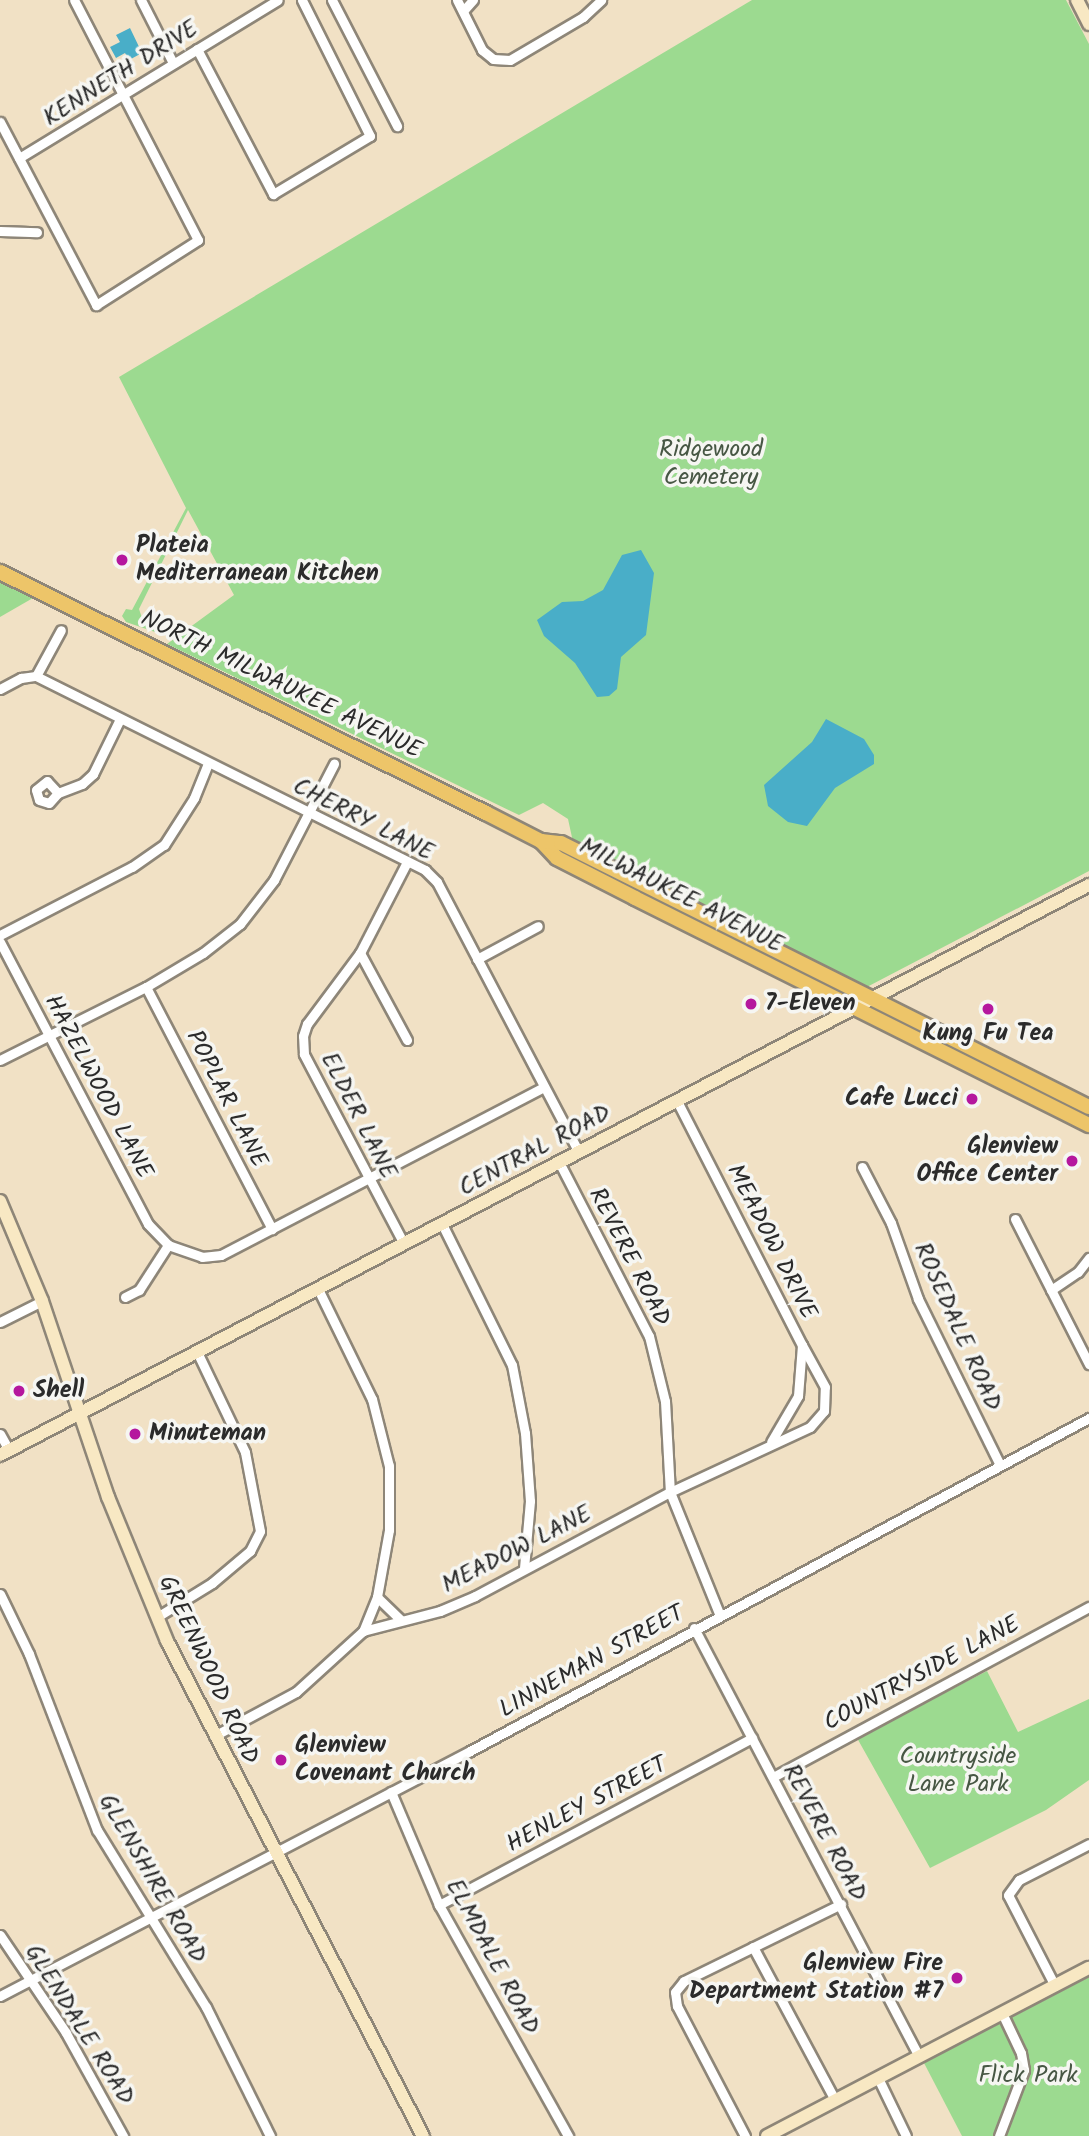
<!DOCTYPE html>
<style>
body{margin:0}
#map{position:relative;width:1089px;height:2136px;overflow:hidden;background:#f1e1c5;font-family:Kalam,sans-serif}
div>[style]{position:absolute}
.green>*{inset:0;background:#9cda90}
.water>*{inset:0;background:#49aec8}
.roads{filter:drop-shadow(2px 0 #8e8678) drop-shadow(-2px 0 #8e8678) drop-shadow(0 2px #8e8678) drop-shadow(0 -2px #8e8678)}
.street>*{height:9px;margin:-4.5px;padding:0 4.5px;transform-origin:4.5px;border-radius:4.5px;background:#fff}
.secondary>*{height:12px;margin:-6px;padding:0 6px;transform-origin:6px;border-radius:6px;background:#f8e8c3}
.primary>*{height:14px;margin:-7px;padding:0 7px;transform-origin:7px;border-radius:7px;background:#edc569}
.dots>*{width:19px;height:19px;translate:-50% -50%;box-sizing:border-box;border:4px solid #f6f6f2;border-radius:50%}
span{translate:-50% -50%;white-space:nowrap;text-align:center;line-height:1.15;-webkit-text-stroke:7px #f6f6f2;paint-order:stroke}
.street-label{font-size:24px;color:#2b2b2b}
.park-label{font-size:24px;color:#475744}
.poi-label{font-size:24px;color:#2b2b2b;font-weight:700}
.left{translate:0 -50%;text-align:left}
.right{translate:-100% -50%;text-align:right}
</style>
<div id="map">
<div class="green">
<i style="clip-path:polygon(752px 0,1066px 0,1089px 44px,1089px 871px,865px 988px,573px 842px,568px 819px,543px 803px,519px 815px,167px 644px,234px 595px,188px 510px,139px 609px,142px 618px,156px 626px,155px 632px,126px 622px,122px 616px,126px 609px,132px 610px,186px 508px,119px 377px)"></i>
<i style="clip-path:polygon(0 582px,33px 598px,0 617px)"></i>
<i style="clip-path:polygon(987px 1671px,1018px 1732px,1089px 1699px,1089px 1780px,1046px 1810px,930px 1868px,857px 1738px)"></i>
<i style="clip-path:polygon(1089px 1977px,1089px 2136px,962px 2136px,924px 2063px)"></i>
</div>
<div class="water">
<i style="clip-path:polygon(130px 28px,142px 53px,129px 60px,125px 53px,116px 58px,110px 47px,120px 42px,116px 35px)"></i>
<i style="clip-path:polygon(641px 550px,654px 573px,646px 635px,621px 657px,617px 689px,609px 696px,597px 697px,575px 663px,544px 636px,537px 620px,562px 602px,583px 601px,603px 590px,622px 555px)"></i>
<i style="clip-path:polygon(826px 719px,864px 739px,874px 755px,874px 764px,835px 788px,807px 826px,788px 822px,768px 806px,764px 785px,812px 742px)"></i>
</div>
<div class="roads">
<div class="street">
<i style="left:141px;top:0;width:71px;rotate:63.1deg"></i>
<i style="left:332px;top:0;width:142px;rotate:62.7deg"></i>
<i style="left:457px;top:0;width:56px;rotate:63.4deg"></i>
<i style="left:482px;top:50px;width:14px;rotate:39deg"></i>
<i style="left:493px;top:59px;width:17px;rotate:3deg"></i>
<i style="left:510px;top:60px;width:85px;rotate:-30.5deg"></i>
<i style="left:583px;top:17px;width:25px;rotate:-43deg"></i>
<i style="left:463px;top:11px;width:15px;rotate:-48deg"></i>
<i style="left:197px;top:49px;width:164px;rotate:62.3deg"></i>
<i style="left:273px;top:194px;width:113px;rotate:-30.9deg"></i>
<i style="left:370px;top:136px;width:152px;rotate:-116.6deg"></i>
<i style="left:0;top:122px;width:207px;rotate:62.3deg"></i>
<i style="left:96px;top:305px;width:121px;rotate:-32.5deg"></i>
<i style="left:198px;top:240px;width:270px;rotate:-117.3deg"></i>
<i style="left:19px;top:158px;width:303px;rotate:-31.4deg"></i>
<i style="left:0;top:231px;width:37px;rotate:2deg"></i>
<i style="left:36px;top:676px;width:435px;rotate:26.5deg"></i>
<i style="left:425px;top:870px;width:17px;rotate:45deg"></i>
<i style="left:437px;top:882px;width:305px;rotate:62.3deg"></i>
<i style="left:0;top:689px;width:24px;rotate:-28deg"></i>
<i style="left:21px;top:678px;width:15px;rotate:-8deg"></i>
<i style="left:36px;top:676px;width:52px;rotate:-61.5deg"></i>
<i style="left:58px;top:793px;width:16px;rotate:-133deg"></i>
<i style="left:47px;top:781px;width:14px;rotate:141deg"></i>
<i style="left:36px;top:790px;width:10px;rotate:73deg"></i>
<i style="left:39px;top:800px;width:10px;rotate:17deg"></i>
<i style="left:49px;top:803px;width:13px;rotate:-48deg"></i>
<i style="left:58px;top:793px;width:26px;rotate:-21deg"></i>
<i style="left:82px;top:784px;width:15px;rotate:-42deg"></i>
<i style="left:93px;top:774px;width:61px;rotate:-63.9deg"></i>
<i style="left:0;top:935px;width:148px;rotate:-27.3deg"></i>
<i style="left:132px;top:867px;width:39px;rotate:-35deg"></i>
<i style="left:164px;top:845px;width:56px;rotate:-57.4deg"></i>
<i style="left:194px;top:798px;width:38px;rotate:-68deg"></i>
<i style="left:0;top:942px;width:318px;rotate:62.3deg"></i>
<i style="left:148px;top:1224px;width:29px;rotate:46deg"></i>
<i style="left:168px;top:1245px;width:36px;rotate:19deg"></i>
<i style="left:202px;top:1257px;width:19px;rotate:-6deg"></i>
<i style="left:221px;top:1255px;width:364px;rotate:-27.5deg"></i>
<i style="left:360px;top:953px;width:99px;rotate:61.6deg"></i>
<i style="left:477px;top:959px;width:69px;rotate:-28.4deg"></i>
<i style="left:146px;top:987px;width:273px;rotate:62.5deg"></i>
<i style="left:0;top:1060px;width:163px;rotate:-26.6deg"></i>
<i style="left:146px;top:987px;width:66px;rotate:-30.8deg"></i>
<i style="left:203px;top:953px;width:47px;rotate:-38.1deg"></i>
<i style="left:240px;top:924px;width:56px;rotate:-52.3deg"></i>
<i style="left:274px;top:880px;width:131px;rotate:-62.7deg"></i>
<i style="left:677px;top:1101px;width:274px;rotate:62.9deg"></i>
<i style="left:802px;top:1345px;width:51px;rotate:94.5deg"></i>
<i style="left:798px;top:1396px;width:53px;rotate:120.4deg"></i>
<i style="left:559px;top:1162px;width:196px;rotate:62.7deg"></i>
<i style="left:649px;top:1336px;width:67px;rotate:76.2deg"></i>
<i style="left:665px;top:1401px;width:91px;rotate:86.9deg"></i>
<i style="left:670px;top:1492px;width:131px;rotate:68deg"></i>
<i style="left:862px;top:1167px;width:63px;rotate:62.6deg"></i>
<i style="left:891px;top:1223px;width:81px;rotate:70.4deg"></i>
<i style="left:918px;top:1299px;width:185px;rotate:63.7deg"></i>
<i style="left:1015px;top:1219px;width:163px;rotate:63deg"></i>
<i style="left:442px;top:1224px;width:157px;rotate:63.6deg"></i>
<i style="left:512px;top:1365px;width:69px;rotate:79.2deg"></i>
<i style="left:525px;top:1433px;width:68px;rotate:85.8deg"></i>
<i style="left:530px;top:1501px;width:67px;rotate:95.1deg"></i>
<i style="left:404px;top:1244px;width:215px;rotate:-117.8deg"></i>
<i style="left:304px;top:1054px;width:18px;rotate:-93deg"></i>
<i style="left:303px;top:1036px;width:13px;rotate:-72deg"></i>
<i style="left:307px;top:1024px;width:89px;rotate:-53.3deg"></i>
<i style="left:360px;top:953px;width:102px;rotate:-62.7deg"></i>
<i style="left:318px;top:1289px;width:123px;rotate:63.9deg"></i>
<i style="left:372px;top:1399px;width:69px;rotate:75.8deg"></i>
<i style="left:389px;top:1466px;width:64px;rotate:90deg"></i>
<i style="left:389px;top:1530px;width:68px;rotate:100.2deg"></i>
<i style="left:377px;top:1597px;width:37px;rotate:112deg"></i>
<i style="left:1051px;top:1290px;width:32px;rotate:-34deg"></i>
<i style="left:1078px;top:1272px;width:18px;rotate:-52deg"></i>
<i style="left:125px;top:1297px;width:16px;rotate:-27deg"></i>
<i style="left:139px;top:1290px;width:54px;rotate:-57.2deg"></i>
<i style="left:0;top:1322px;width:47px;rotate:-26.6deg"></i>
<i style="left:0;top:1434px;width:18px;rotate:61deg"></i>
<i style="left:0;top:1594px;width:67px;rotate:64.2deg"></i>
<i style="left:29px;top:1654px;width:189px;rotate:68.9deg"></i>
<i style="left:97px;top:1830px;width:208px;rotate:58.4deg"></i>
<i style="left:206px;top:2007px;width:144px;rotate:63.6deg"></i>
<i style="left:377px;top:1597px;width:33px;rotate:44deg"></i>
<i style="left:157px;top:1617px;width:65px;rotate:-31.7deg"></i>
<i style="left:212px;top:1583px;width:50px;rotate:-40.1deg"></i>
<i style="left:250px;top:1551px;width:22px;rotate:-63deg"></i>
<i style="left:260px;top:1531px;width:80px;rotate:-100.8deg"></i>
<i style="left:245px;top:1452px;width:111px;rotate:-115.6deg"></i>
<i style="left:694px;top:1628px;width:484px;rotate:62.3deg"></i>
<i style="left:214px;top:1736px;width:93px;rotate:-28.2deg"></i>
<i style="left:296px;top:1692px;width:91px;rotate:-42.3deg"></i>
<i style="left:363px;top:1631px;width:80px;rotate:-14.6deg"></i>
<i style="left:440px;top:1611px;width:38px;rotate:-23deg"></i>
<i style="left:475px;top:1596px;width:221px;rotate:-28.1deg"></i>
<i style="left:670px;top:1492px;width:154px;rotate:-24.9deg"></i>
<i style="left:810px;top:1427px;width:21px;rotate:-49deg"></i>
<i style="left:824px;top:1411px;width:24px;rotate:-88deg"></i>
<i style="left:825px;top:1387px;width:48px;rotate:-118.7deg"></i>
<i style="left:773px;top:1777px;width:359px;rotate:-28.3deg"></i>
<i style="left:391px;top:1792px;width:123px;rotate:67deg"></i>
<i style="left:439px;top:1905px;width:265px;rotate:60.8deg"></i>
<i style="left:439px;top:1905px;width:355px;rotate:-28.1deg"></i>
<i style="left:0;top:1935px;width:118px;rotate:56deg"></i>
<i style="left:66px;top:2033px;width:118px;rotate:61deg"></i>
<i style="left:753px;top:1947px;width:174px;rotate:61.8deg"></i>
<i style="left:1055px;top:1986px;width:102px;rotate:-117.3deg"></i>
<i style="left:1008px;top:1895px;width:19px;rotate:-54deg"></i>
<i style="left:1019px;top:1880px;width:79px;rotate:-27.2deg"></i>
<i style="left:0;top:1996px;width:530px;rotate:-27.53deg"></i>
<i style="left:470px;top:1751px;width:703px;rotate:-28.28deg"></i>
<i style="left:878px;top:2078px;width:64px;rotate:64.2deg"></i>
<i style="left:745px;top:2136px;width:147px;rotate:-117.6deg"></i>
<i style="left:677px;top:2006px;width:14px;rotate:-98deg"></i>
<i style="left:675px;top:1992px;width:14px;rotate:-51deg"></i>
<i style="left:684px;top:1981px;width:175px;rotate:-26.1deg"></i>
<i style="left:999px;top:2136px;width:71px;rotate:-69.3deg"></i>
<i style="left:1024px;top:2070px;width:17px;rotate:-100deg"></i>
<i style="left:1021px;top:2053px;width:44px;rotate:-115.4deg"></i>
</div>
<div class="secondary">
<i style="left:1077px;top:0;width:27px;rotate:63deg"></i>
<i style="left:0;top:1201px;width:108px;rotate:67.2deg"></i>
<i style="left:42px;top:1301px;width:207px;rotate:71.4deg"></i>
<i style="left:108px;top:1497px;width:156px;rotate:67.7deg"></i>
<i style="left:167px;top:1641px;width:557px;rotate:62.65deg"></i>
<i style="left:0;top:1455px;width:1229px;rotate:-27.63deg"></i>
<i style="left:767px;top:2136px;width:363px;rotate:-27.6deg"></i>
</div>
<div class="primary">
<i style="left:0;top:572px;width:542px;rotate:26.38deg"></i>
<i style="left:486px;top:813px;width:62px;rotate:27deg"></i>
<i style="left:541px;top:841px;width:23px;rotate:47deg"></i>
<i style="left:557px;top:858px;width:88px;rotate:27.1deg"></i>
<i style="left:635px;top:898px;width:508px;rotate:26.57deg"></i>
<i style="left:541px;top:841px;width:20px;rotate:6deg"></i>
<i style="left:561px;top:843px;width:590px;rotate:26.57deg"></i>
</div>
</div>
<div class="dots">
<i style="left:122px;top:560px;background:#b5179e"></i>
<i style="left:751px;top:1004px;background:#b5179e"></i>
<i style="left:988px;top:1009px;background:#b5179e"></i>
<i style="left:972px;top:1099px;background:#b5179e"></i>
<i style="left:1072px;top:1161px;background:#b5179e"></i>
<i style="left:19px;top:1391px;background:#b5179e"></i>
<i style="left:135px;top:1434px;background:#b5179e"></i>
<i style="left:281px;top:1760px;background:#b5179e"></i>
<i style="left:957px;top:1978px;background:#b5179e"></i>
</div>
<div class="street-label">
<span style="left:121px;top:74px;rotate:-32deg">KENNETH DRIVE</span>
<span style="left:281px;top:685px;rotate:26deg">NORTH MILWAUKEE AVENUE</span>
<span style="left:363px;top:820px;rotate:27deg">CHERRY LANE</span>
<span style="left:681px;top:896px;rotate:27deg">MILWAUKEE AVENUE</span>
<span style="left:98px;top:1087px;rotate:62deg">HAZELWOOD LANE</span>
<span style="left:226px;top:1099px;rotate:63deg">POPLAR LANE</span>
<span style="left:358px;top:1116px;rotate:63deg">ELDER LANE</span>
<span style="left:535px;top:1151px;rotate:-28deg">CENTRAL ROAD</span>
<span style="left:771px;top:1242px;rotate:63deg">MEADOW DRIVE</span>
<span style="left:629px;top:1257px;rotate:63deg">REVERE ROAD</span>
<span style="left:957px;top:1327px;rotate:66deg">ROSEDALE ROAD</span>
<span style="left:517px;top:1550px;rotate:-27deg">MEADOW LANE</span>
<span style="left:592px;top:1662px;rotate:-29deg">LINNEMAN STREET</span>
<span style="left:208px;top:1670px;rotate:65deg">GREENWOOD ROAD</span>
<span style="left:922px;top:1674px;rotate:-28deg">COUNTRYSIDE LANE</span>
<span style="left:587px;top:1805px;rotate:-28deg">HENLEY STREET</span>
<span style="left:824px;top:1833px;rotate:62deg">REVERE ROAD</span>
<span style="left:152px;top:1879px;rotate:60deg">GLENSHIRE ROAD</span>
<span style="left:492px;top:1957px;rotate:62deg">ELMDALE ROAD</span>
<span style="left:79px;top:2025px;rotate:58deg">GLENDALE ROAD</span>
</div>
<div class="park-label">
<span style="left:711px;top:464px">Ridgewood<br>Cemetery</span>
<span style="left:958px;top:1771px">Countryside<br>Lane Park</span>
<span style="left:1028px;top:2076px">Flick Park</span>
</div>
<div class="poi-label">
<span class="left" style="left:136px;top:560px">Plateia<br>Mediterranean Kitchen</span>
<span class="left" style="left:765px;top:1004px">7-Eleven</span>
<span style="left:988px;top:1034px">Kung Fu Tea</span>
<span class="right" style="left:958px;top:1099px">Cafe Lucci</span>
<span class="right" style="left:1058px;top:1161px">Glenview<br>Office Center</span>
<span class="left" style="left:33px;top:1391px">Shell</span>
<span class="left" style="left:149px;top:1434px">Minuteman</span>
<span class="left" style="left:295px;top:1760px">Glenview<br>Covenant Church</span>
<span class="right" style="left:943px;top:1978px">Glenview Fire<br>Department Station #7</span>
</div>
</div>
